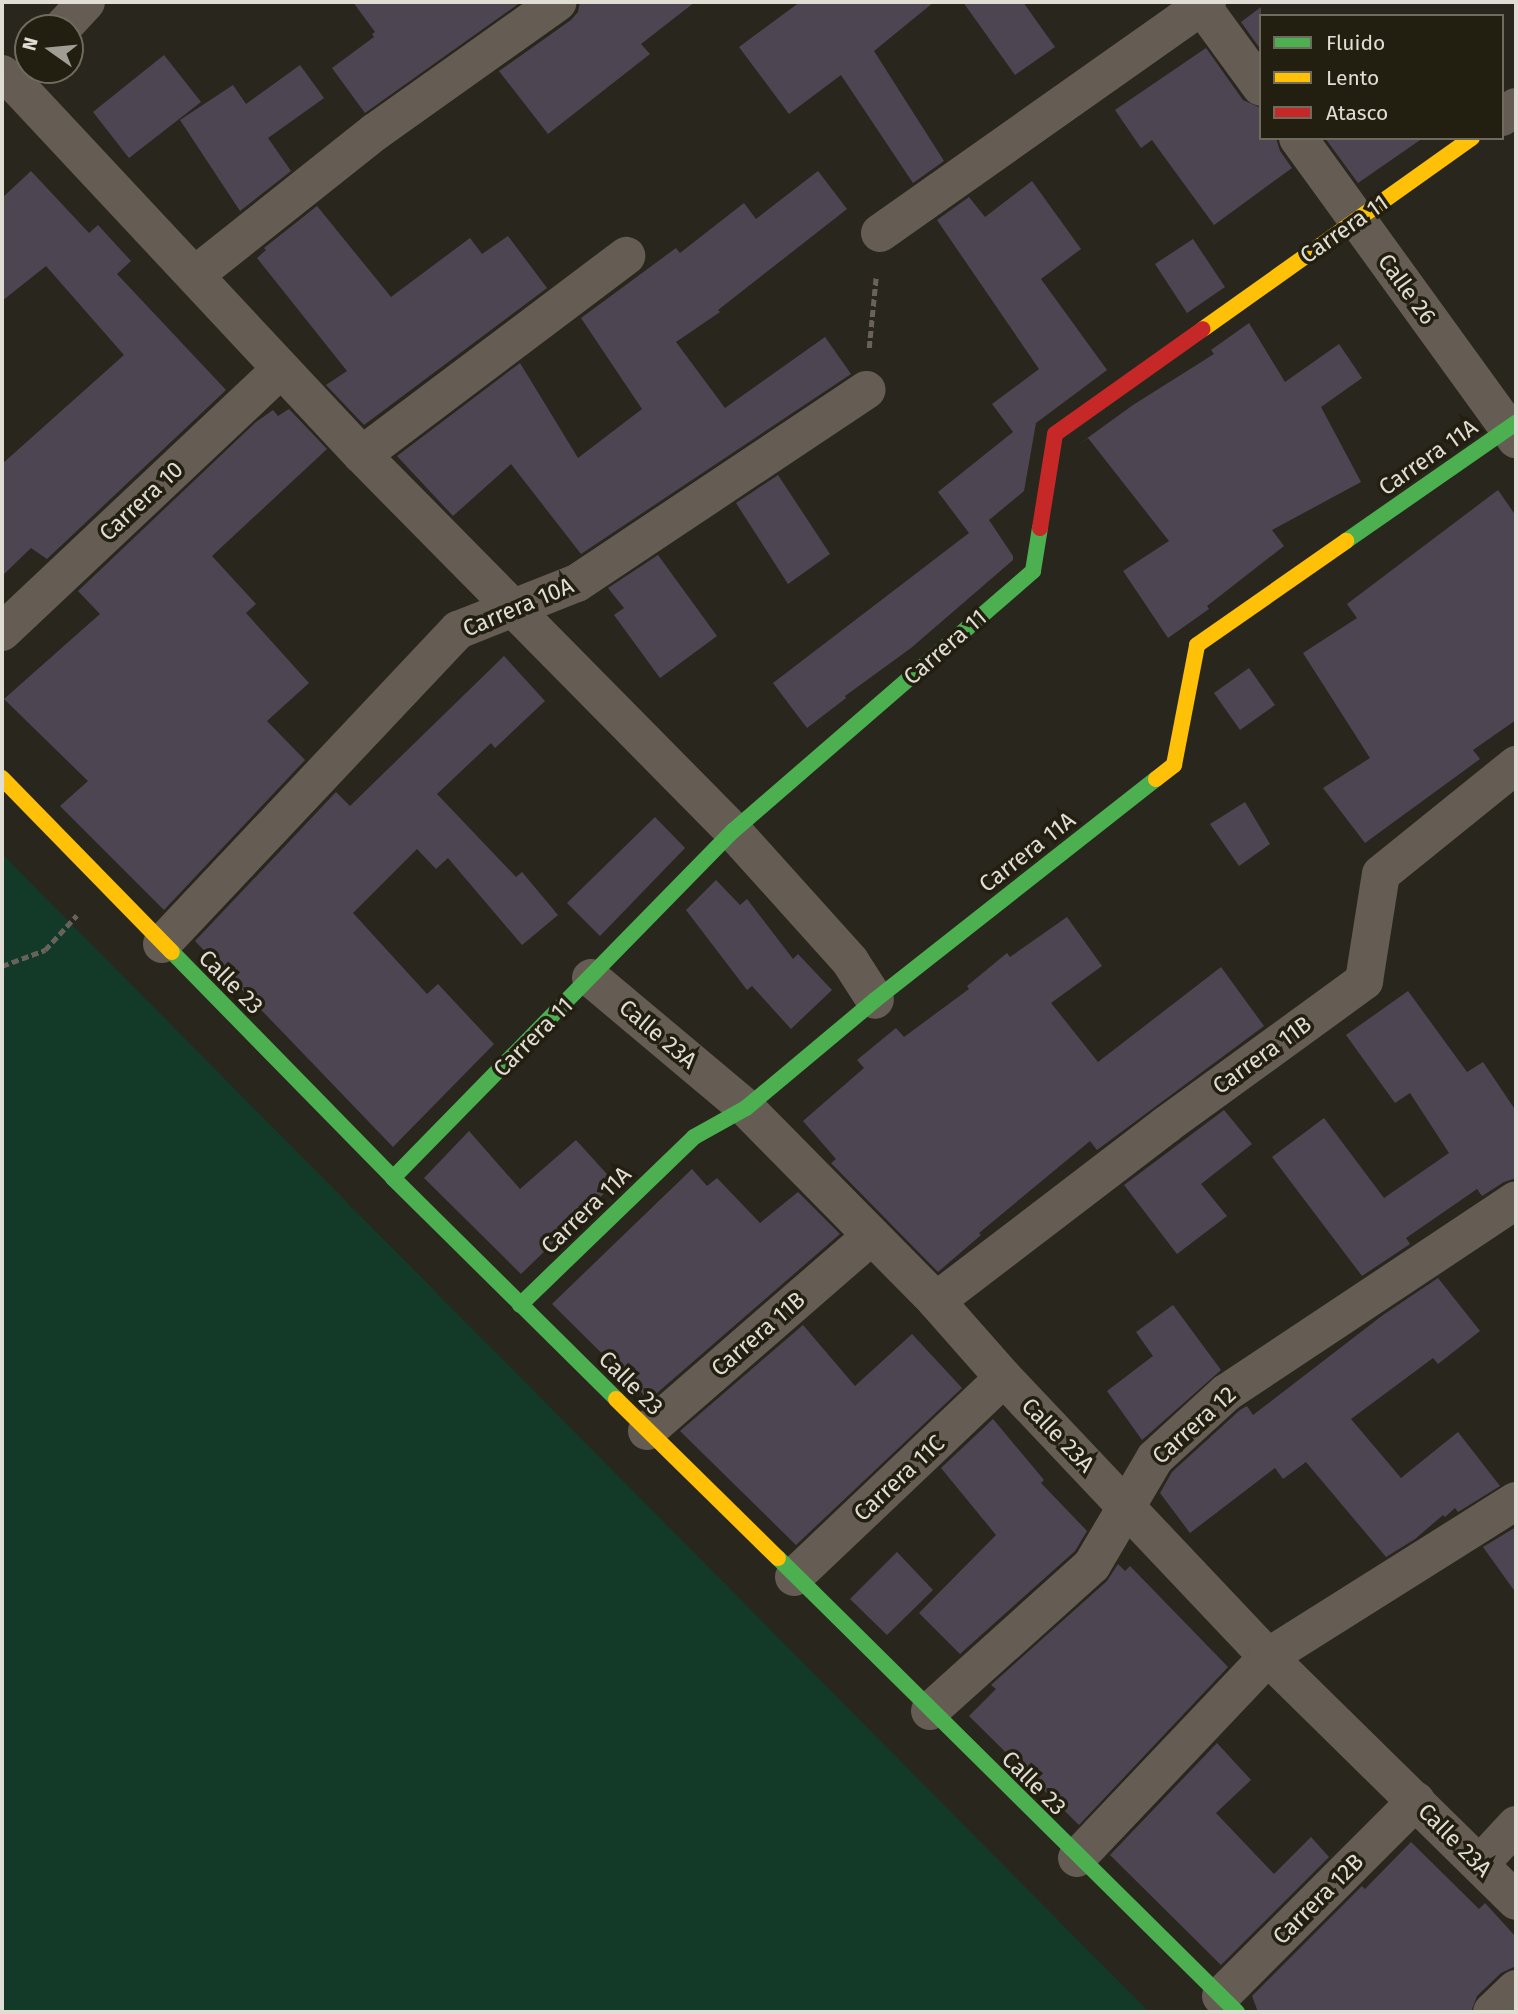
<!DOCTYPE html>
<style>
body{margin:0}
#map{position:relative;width:1518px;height:2014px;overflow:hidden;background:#29261e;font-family:"Fira Sans",sans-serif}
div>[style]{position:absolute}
.green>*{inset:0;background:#133929}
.building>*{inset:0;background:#4d4652}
.path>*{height:4.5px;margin-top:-2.25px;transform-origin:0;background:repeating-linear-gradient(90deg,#69625a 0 7px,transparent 0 10.5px)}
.street>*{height:38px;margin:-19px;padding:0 19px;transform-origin:19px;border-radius:19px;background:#655c54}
.fast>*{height:16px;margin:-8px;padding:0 8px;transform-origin:8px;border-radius:8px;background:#4caf50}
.slow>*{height:16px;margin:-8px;padding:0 8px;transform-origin:8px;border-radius:8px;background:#ffc107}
.jam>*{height:16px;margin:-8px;padding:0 8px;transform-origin:8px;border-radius:8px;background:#c62828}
span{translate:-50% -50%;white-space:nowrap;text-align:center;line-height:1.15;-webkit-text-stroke:7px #231f10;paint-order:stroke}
.street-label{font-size:23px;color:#e0ded4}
.frame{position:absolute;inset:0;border:4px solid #e0ded4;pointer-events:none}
.legend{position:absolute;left:1259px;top:14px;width:245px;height:126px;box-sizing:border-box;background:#231f10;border:2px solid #6f6b5e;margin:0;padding:9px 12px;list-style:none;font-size:21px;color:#e0ded4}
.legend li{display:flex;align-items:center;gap:14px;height:35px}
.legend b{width:35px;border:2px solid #6f6b5e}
.north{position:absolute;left:14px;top:14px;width:70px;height:70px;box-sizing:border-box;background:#231f10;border:2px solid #6f6b5e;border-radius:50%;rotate:285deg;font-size:19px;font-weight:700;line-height:28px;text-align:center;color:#e0ded4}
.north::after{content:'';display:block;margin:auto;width:24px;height:32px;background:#a09e94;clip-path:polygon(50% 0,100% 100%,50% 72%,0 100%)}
</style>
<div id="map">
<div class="green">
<i style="clip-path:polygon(2px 854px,1149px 2012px,2px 2012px)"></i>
</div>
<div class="building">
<i style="clip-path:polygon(353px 2px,521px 2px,365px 113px,332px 68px,374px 37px,372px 34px,375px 32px)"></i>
<i style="clip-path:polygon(580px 2px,695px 2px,641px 44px,650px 54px,548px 134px,499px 71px,571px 20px,578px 12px)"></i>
<i style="clip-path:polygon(800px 2px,934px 2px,874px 51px,944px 161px,913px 183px,841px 75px,789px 114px,739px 47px)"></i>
<i style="clip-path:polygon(963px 2px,1023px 2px,1055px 47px,1015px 75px)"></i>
<i style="clip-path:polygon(1261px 7px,1261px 50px,1241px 22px)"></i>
<i style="clip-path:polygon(1206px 48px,1243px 100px,1261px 108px,1261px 138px,1276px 138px,1280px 151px,1292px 168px,1214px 225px,1152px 140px,1141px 148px,1115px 110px)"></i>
<i style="clip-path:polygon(164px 55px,201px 102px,129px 158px,93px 112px)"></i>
<i style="clip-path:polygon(300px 65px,324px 98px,268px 138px,291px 171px,240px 211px,180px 120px,233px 85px,246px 104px)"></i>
<i style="clip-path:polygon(1325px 138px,1423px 138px,1358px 183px)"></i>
<i style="clip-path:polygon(31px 171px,89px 233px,98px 225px,131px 261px,117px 274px,226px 390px,47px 559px,31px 548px,2px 576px,2px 464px,124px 355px,46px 266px,2px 301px,2px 198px)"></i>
<i style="clip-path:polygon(818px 171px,847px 209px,718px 310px,720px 312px,676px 342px,725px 408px,825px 337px,851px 374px,581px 554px,511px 464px,453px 516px,397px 456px,520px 363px,578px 458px,642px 409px,581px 318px,676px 248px,680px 253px,744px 203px,756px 219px)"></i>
<i style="clip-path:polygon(1032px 181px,1081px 249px,1041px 279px,1107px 370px,1036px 423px,1024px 491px,989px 520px,1013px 556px,1013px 560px,911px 648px,845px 696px,846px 698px,807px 728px,773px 683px,969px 533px,938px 492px,1013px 432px,992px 404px,1039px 369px,937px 220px,969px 197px,985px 217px)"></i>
<i style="clip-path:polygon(317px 206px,391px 297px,470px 238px,482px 254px,508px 236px,547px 288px,364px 425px,326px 385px,347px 371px,257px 258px,266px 250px,264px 248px)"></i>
<i style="clip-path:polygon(1193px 239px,1225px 287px,1187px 313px,1155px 264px)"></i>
<i style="clip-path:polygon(1249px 323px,1285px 382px,1339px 344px,1362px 378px,1321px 407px,1361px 482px,1272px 530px,1284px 546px,1207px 606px,1209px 609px,1168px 638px,1123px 571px,1169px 541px,1088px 438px,1075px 447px,1133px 405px,1214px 354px,1211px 350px)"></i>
<i style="clip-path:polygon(289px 409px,327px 449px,212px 556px,256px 604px,246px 613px,309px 683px,267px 721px,305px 760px,164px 910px,60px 806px,88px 781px,4px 699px,100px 614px,78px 591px,256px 422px,273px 410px,278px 416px)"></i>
<i style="clip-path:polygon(778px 475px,830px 554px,788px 584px,736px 503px)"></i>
<i style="clip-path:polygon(1498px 490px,1516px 516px,1516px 720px,1473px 750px,1480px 759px,1365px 843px,1323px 788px,1370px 758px,1303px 653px,1357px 618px,1347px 604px)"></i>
<i style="clip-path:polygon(658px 555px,717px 636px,660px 678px,614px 615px,624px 608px,608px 588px)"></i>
<i style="clip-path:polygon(504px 656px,545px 701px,495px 748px,491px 743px,437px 794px,516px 877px,522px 872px,558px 915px,522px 945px,448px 858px,436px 869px,417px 849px,353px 913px,427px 994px,438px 984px,494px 1044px,393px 1147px,195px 941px,336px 792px,350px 806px)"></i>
<i style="clip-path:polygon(1249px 668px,1275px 705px,1240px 730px,1214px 693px)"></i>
<i style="clip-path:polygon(1245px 802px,1270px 844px,1239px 866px,1210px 824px)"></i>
<i style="clip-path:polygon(655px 817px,685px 848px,600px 936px,567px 903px)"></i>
<i style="clip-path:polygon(716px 880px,740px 905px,747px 899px,793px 959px,798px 954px,832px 990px,791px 1029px,752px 986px,747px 990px,686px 910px)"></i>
<i style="clip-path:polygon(1067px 917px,1102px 966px,1051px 1003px,1098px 1062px,1221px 967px,1264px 1026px,1097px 1150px,1090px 1141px,979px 1233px,981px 1235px,938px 1272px,831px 1163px,836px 1159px,803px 1121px,864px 1068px,857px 1060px,896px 1028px,904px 1037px,969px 989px,967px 986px,1007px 953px,1010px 957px)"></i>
<i style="clip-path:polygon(1408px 991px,1467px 1072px,1483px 1062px,1516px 1111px,1516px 1178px,1504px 1182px,1482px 1196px,1477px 1189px,1406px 1238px,1410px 1244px,1362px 1276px,1272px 1157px,1324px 1118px,1384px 1198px,1449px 1153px,1410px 1093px,1395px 1103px,1346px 1035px)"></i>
<i style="clip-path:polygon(1224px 1110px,1252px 1144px,1201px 1184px,1227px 1216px,1177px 1254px,1124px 1185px)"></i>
<i style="clip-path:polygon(469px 1131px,520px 1189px,576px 1140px,615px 1183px,521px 1274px,424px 1178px)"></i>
<i style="clip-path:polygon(692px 1169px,707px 1186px,717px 1178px,760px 1223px,798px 1192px,840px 1234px,649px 1400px,552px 1304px)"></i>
<i style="clip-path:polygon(1438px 1278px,1480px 1331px,1438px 1364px,1433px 1358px,1351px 1419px,1401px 1478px,1458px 1432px,1500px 1486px,1458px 1512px,1455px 1508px,1445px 1517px,1443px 1515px,1415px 1539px,1386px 1557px,1306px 1462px,1283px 1479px,1275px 1468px,1190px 1533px,1160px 1493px,1172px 1472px,1240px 1410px,1247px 1406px,1253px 1415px,1383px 1315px)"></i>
<i style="clip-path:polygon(1173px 1305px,1221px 1370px,1142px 1440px,1107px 1391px,1153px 1356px,1136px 1332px)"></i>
<i style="clip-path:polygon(803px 1325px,855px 1386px,912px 1334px,962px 1388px,796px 1545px,680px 1431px)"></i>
<i style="clip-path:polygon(993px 1419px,1044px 1480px,1041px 1483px,1087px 1531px,1075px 1551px,960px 1654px,919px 1613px,996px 1535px,941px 1468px)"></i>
<i style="clip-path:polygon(1516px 1527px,1516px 1593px,1483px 1547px)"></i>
<i style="clip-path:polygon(897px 1552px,933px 1590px,887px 1635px,850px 1599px)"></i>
<i style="clip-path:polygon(1118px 1564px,1125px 1571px,1130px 1566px,1228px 1667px,1079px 1825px,969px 1716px,996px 1689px,991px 1685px,1107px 1581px)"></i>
<i style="clip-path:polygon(1217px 1743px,1251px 1780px,1216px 1813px,1274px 1874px,1311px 1837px,1329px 1857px,1221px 1965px,1110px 1855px)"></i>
<i style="clip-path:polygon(1411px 1842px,1479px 1909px,1485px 1903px,1516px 1937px,1516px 1966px,1501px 1973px,1477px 1996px,1471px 2012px,1258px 2012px,1252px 1996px,1362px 1886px,1365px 1889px)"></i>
</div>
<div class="path">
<i style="left:869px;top:348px;width:72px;rotate:-84.4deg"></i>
<i style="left:2px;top:966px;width:46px;rotate:-20.4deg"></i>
<i style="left:45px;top:950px;width:47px;rotate:-47.6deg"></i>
</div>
<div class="street">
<i style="left:1199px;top:2px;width:105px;rotate:53.9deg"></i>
<i style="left:62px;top:28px;width:35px;rotate:-47deg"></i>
<i style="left:2px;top:74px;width:22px;rotate:39deg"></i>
<i style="left:19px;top:88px;width:502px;rotate:46.94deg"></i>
<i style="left:362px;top:455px;width:528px;rotate:45.38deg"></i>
<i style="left:733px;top:831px;width:175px;rotate:48deg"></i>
<i style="left:850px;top:961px;width:46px;rotate:57.3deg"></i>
<i style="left:1502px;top:117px;width:17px;rotate:-36deg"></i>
<i style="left:1298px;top:138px;width:372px;rotate:54.1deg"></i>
<i style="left:880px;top:233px;width:400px;rotate:-35.2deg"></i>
<i style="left:195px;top:275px;width:230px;rotate:-38.5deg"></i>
<i style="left:375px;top:132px;width:224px;rotate:-35.4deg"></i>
<i style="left:362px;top:455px;width:331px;rotate:-37deg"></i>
<i style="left:2px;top:632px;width:382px;rotate:-43.3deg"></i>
<i style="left:162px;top:944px;width:432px;rotate:-46.7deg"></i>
<i style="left:458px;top:630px;width:128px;rotate:-21.6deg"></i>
<i style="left:577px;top:583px;width:348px;rotate:-33.7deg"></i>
<i style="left:591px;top:978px;width:202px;rotate:40deg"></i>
<i style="left:746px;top:1108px;width:271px;rotate:45.4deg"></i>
<i style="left:936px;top:1301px;width:103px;rotate:48.6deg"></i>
<i style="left:1004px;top:1378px;width:384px;rotate:46.6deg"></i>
<i style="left:1268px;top:1657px;width:348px;rotate:44.5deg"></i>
<i style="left:936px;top:1301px;width:290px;rotate:-37.4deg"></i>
<i style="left:1166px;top:1125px;width:245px;rotate:-36deg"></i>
<i style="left:1364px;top:981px;width:108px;rotate:-81deg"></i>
<i style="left:1381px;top:874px;width:174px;rotate:-38.9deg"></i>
<i style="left:647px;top:1431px;width:296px;rotate:-41deg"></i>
<i style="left:794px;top:1577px;width:289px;rotate:-43.5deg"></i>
<i style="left:930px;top:1711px;width:218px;rotate:-42deg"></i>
<i style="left:1092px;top:1565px;width:124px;rotate:-59.5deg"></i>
<i style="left:1155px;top:1458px;width:96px;rotate:-42.5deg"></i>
<i style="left:1226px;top:1393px;width:348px;rotate:-33.6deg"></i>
<i style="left:1077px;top:1858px;width:277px;rotate:-46.5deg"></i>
<i style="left:1268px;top:1657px;width:293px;rotate:-32.2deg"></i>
<i style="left:1480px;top:1864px;width:53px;rotate:-47.3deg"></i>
<i style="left:1221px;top:1996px;width:276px;rotate:-45deg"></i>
<i style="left:1492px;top:2012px;width:33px;rotate:-44deg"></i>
</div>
<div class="fast">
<i style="left:1346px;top:541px;width:207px;rotate:-34.8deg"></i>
<i style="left:172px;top:952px;width:316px;rotate:45.6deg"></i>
<i style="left:393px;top:1178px;width:314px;rotate:44.7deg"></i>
<i style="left:393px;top:1178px;width:486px;rotate:-45.6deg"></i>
<i style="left:733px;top:831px;width:397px;rotate:-40.9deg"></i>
<i style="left:1033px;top:571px;width:44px;rotate:-80.8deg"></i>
<i style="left:520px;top:1305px;width:242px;rotate:-44deg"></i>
<i style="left:694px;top:1137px;width:60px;rotate:-29.1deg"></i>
<i style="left:746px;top:1108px;width:168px;rotate:-39.9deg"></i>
<i style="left:875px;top:1000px;width:357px;rotate:-38.2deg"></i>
<i style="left:778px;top:1558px;width:646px;rotate:44.69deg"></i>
</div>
<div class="slow">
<i style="left:1203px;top:329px;width:330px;rotate:-35.4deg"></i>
<i style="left:2px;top:778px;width:243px;rotate:45.7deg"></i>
<i style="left:1156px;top:779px;width:23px;rotate:-38deg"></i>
<i style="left:1174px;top:765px;width:122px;rotate:-79.1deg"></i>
<i style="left:1197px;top:645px;width:182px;rotate:-34.9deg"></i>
<i style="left:616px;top:1399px;width:227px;rotate:44.5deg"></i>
</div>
<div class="jam">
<i style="left:1040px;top:528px;width:95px;rotate:-80.9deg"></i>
<i style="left:1055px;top:434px;width:181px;rotate:-35.4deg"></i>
</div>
<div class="street-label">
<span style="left:1344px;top:229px;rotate:-35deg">Carrera 11</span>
<span style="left:1407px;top:289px;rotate:54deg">Calle 26</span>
<span style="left:1428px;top:457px;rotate:-35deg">Carrera 11A</span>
<span style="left:141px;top:501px;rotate:-43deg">Carrera 10</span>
<span style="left:518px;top:607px;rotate:-23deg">Carrera 10A</span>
<span style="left:945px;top:647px;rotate:-41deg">Carrera 11</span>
<span style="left:1027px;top:852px;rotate:-38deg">Carrera 11A</span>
<span style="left:231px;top:982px;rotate:45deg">Calle 23</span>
<span style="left:658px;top:1034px;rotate:40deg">Calle 23A</span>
<span style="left:533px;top:1037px;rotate:-45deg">Carrera 11</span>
<span style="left:1262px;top:1055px;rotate:-36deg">Carrera 11B</span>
<span style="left:586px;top:1210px;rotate:-44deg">Carrera 11A</span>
<span style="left:758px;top:1334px;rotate:-41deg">Carrera 11B</span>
<span style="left:631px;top:1383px;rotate:45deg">Calle 23</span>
<span style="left:1194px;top:1425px;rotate:-42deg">Carrera 12</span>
<span style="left:1058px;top:1435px;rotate:46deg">Calle 23A</span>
<span style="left:899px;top:1478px;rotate:-43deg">Carrera 11C</span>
<span style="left:1034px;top:1783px;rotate:45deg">Calle 23</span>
<span style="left:1455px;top:1840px;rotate:45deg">Calle 23A</span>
<span style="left:1318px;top:1899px;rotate:-45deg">Carrera 12B</span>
</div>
<div class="frame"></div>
<ul class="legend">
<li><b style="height:9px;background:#4caf50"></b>Fluido</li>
<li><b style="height:9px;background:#ffc107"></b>Lento</li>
<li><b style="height:9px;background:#c62828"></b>Atasco</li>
</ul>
<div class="north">N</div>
</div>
